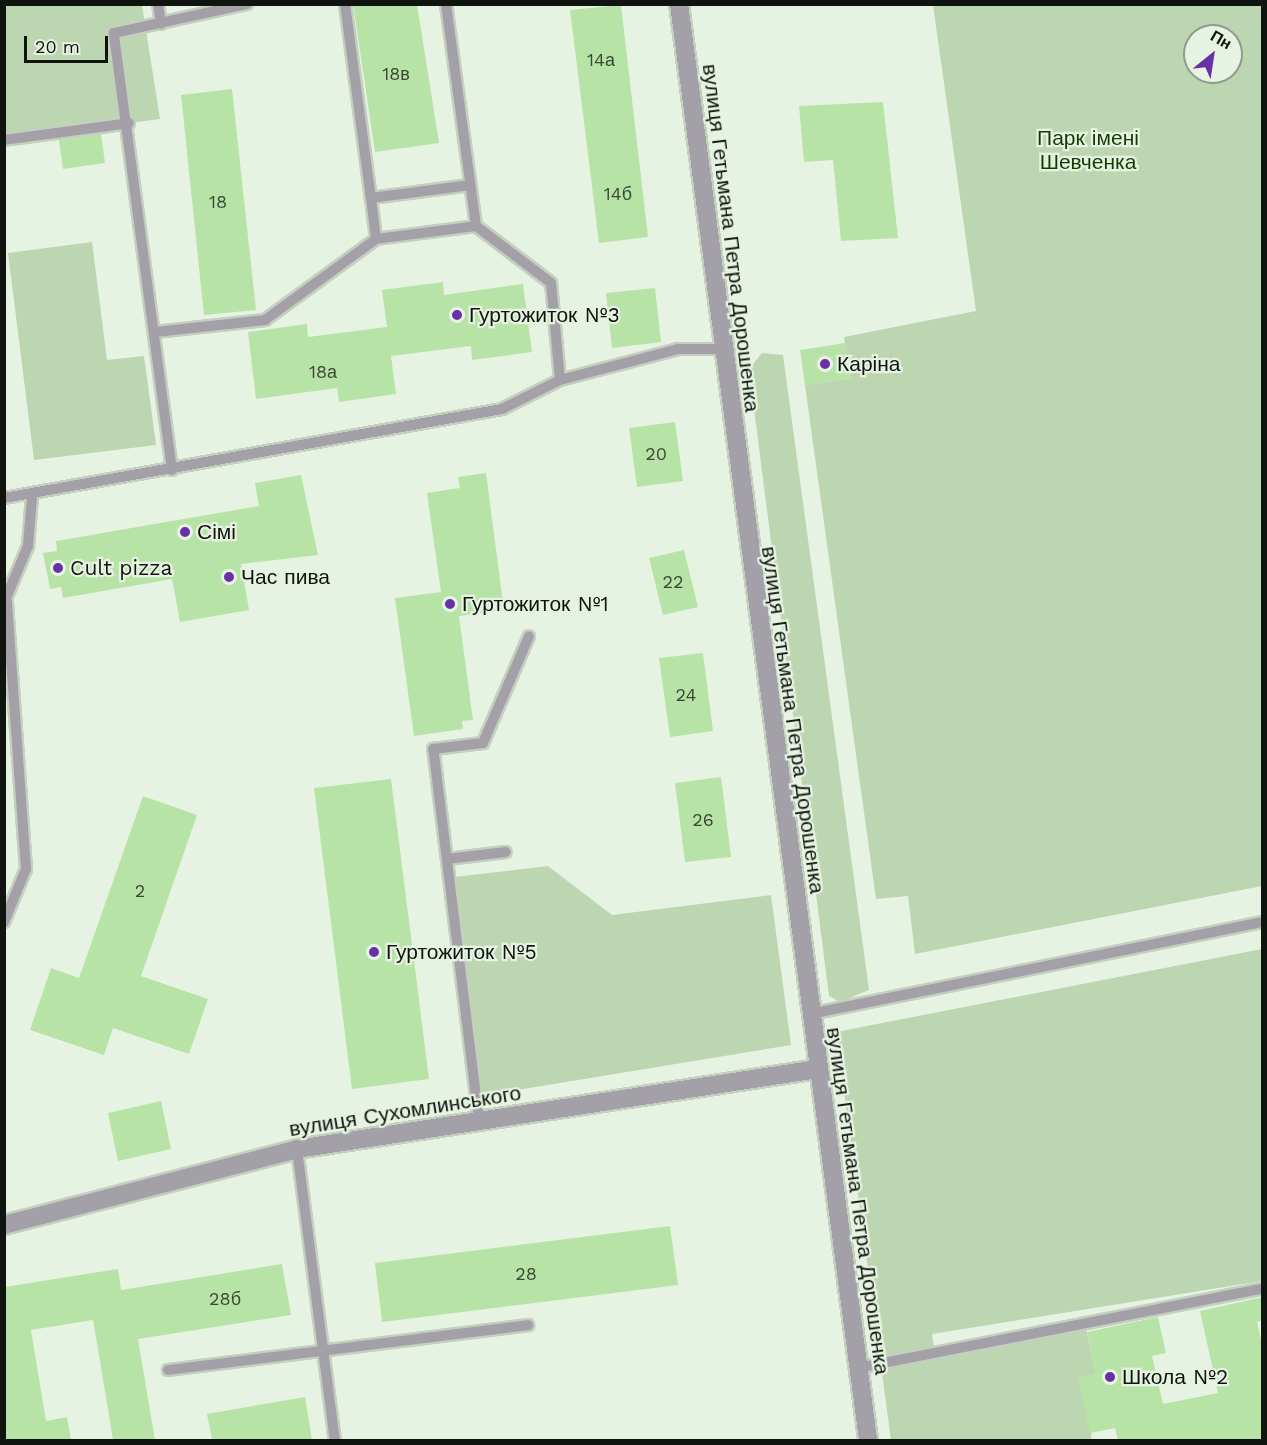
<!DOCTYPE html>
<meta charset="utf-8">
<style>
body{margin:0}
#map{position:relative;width:1267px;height:1445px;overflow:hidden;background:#e7f3e2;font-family:"Work Sans",sans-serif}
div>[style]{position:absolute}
.green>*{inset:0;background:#bbd6b1}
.building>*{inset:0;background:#b8e3a7}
.roads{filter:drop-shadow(2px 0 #c5cfc0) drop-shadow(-2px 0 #c5cfc0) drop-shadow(0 2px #c5cfc0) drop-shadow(0 -2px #c5cfc0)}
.service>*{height:10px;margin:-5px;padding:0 5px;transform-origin:5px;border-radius:5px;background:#a3a0a8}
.minor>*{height:18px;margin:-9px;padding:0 9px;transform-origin:9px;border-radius:9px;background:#a3a0a8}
.tertiary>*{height:18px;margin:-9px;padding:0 9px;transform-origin:9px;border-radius:9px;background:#a3a0a8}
.dots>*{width:16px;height:16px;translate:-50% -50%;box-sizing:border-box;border:3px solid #e7f3e2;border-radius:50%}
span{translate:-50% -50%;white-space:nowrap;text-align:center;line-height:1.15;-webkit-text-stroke:4.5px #e7f3e2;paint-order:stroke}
.number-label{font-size:18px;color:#3a4834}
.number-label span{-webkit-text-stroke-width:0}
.park-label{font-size:21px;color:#153c00}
.street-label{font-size:21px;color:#10140e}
.poi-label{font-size:21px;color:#10140e}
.left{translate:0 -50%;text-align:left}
.frame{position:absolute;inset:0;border:6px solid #10140e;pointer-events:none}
.north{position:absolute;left:1183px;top:24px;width:60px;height:60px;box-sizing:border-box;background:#e7f3e2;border:2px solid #919a8d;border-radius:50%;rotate:30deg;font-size:16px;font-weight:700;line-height:24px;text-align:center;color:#10140e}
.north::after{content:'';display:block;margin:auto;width:21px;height:27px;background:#6a31a7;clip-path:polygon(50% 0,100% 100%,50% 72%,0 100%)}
.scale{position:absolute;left:24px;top:36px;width:84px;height:27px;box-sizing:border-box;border:3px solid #10140e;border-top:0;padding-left:8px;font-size:18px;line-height:21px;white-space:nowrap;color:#10140e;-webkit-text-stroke:4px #e7f3e2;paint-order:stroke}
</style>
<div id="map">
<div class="green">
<i style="clip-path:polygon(4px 5px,142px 5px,160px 119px,5px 140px)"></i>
<i style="clip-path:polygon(evenodd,933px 5px,1262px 5px,1262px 886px,915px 954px,908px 896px,876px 899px,805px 385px,850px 378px,844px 337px,976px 311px,933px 5px,1195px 36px,1231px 36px,1231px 72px,1195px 72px,1195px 36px)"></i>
<i style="clip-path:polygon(92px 242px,107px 360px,144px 356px,156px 445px,34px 460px,8px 253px)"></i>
<i style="clip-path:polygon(762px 353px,783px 355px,869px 990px,840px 1002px,829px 996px,749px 369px)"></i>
<i style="clip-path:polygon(548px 866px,612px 915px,771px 895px,791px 1045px,481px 1096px,455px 877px)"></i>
<i style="clip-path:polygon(1262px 949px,1262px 1281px,932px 1334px,935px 1353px,1085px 1324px,1096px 1373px,1091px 1440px,891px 1440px,836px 1032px)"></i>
</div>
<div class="building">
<i style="clip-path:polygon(353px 4px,417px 4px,439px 143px,375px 152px)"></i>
<i style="clip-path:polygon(621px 5px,648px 237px,599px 243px,570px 10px)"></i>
<i style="clip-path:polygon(232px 89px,256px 310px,204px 315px,181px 95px)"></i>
<i style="clip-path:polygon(883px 102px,898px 238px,841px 241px,833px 160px,804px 162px,799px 106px)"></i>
<i style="clip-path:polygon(101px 134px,105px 163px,63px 169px,59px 140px)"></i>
<i style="clip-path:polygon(443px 282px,444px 295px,523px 284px,532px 352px,472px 360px,471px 346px,391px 356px,396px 394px,339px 402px,337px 388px,256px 399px,248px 332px,307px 324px,308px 337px,387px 327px,382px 290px)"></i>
<i style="clip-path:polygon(655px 288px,661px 342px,612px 348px,606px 293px)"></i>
<i style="clip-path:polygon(845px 343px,851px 378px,805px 385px,800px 350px)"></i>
<i style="clip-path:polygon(675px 422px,683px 481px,637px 487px,629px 428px)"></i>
<i style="clip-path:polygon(486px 473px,504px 610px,459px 616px,473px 720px,462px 721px,463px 729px,414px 736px,395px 598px,441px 592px,427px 493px,460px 488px,458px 477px)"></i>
<i style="clip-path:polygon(301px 475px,318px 555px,241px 564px,249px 610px,180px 622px,172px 579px,63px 598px,61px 587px,50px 589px,43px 553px,57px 551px,56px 541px,259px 506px,255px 483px)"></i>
<i style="clip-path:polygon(684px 550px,698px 607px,663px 615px,649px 558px)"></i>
<i style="clip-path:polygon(703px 653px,713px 731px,670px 737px,659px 658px)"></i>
<i style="clip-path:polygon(721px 777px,731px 857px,685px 862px,675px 783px)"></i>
<i style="clip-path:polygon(391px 779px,429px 1079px,352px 1089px,314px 788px)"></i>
<i style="clip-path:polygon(143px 796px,197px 815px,141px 976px,208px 999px,189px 1054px,113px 1028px,104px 1055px,30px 1030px,51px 968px,79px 978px)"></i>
<i style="clip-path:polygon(161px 1101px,171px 1149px,118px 1161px,108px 1113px)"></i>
<i style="clip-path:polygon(670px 1226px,678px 1285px,382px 1322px,375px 1263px)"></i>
<i style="clip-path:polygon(282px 1264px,291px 1315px,138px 1339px,155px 1440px,113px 1440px,93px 1320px,31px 1330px,46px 1421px,67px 1417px,71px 1440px,4px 1440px,4px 1287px,118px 1269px,121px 1290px)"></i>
<i style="clip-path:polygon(1263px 1297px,1263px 1320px,1257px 1322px,1263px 1348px,1263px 1440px,1118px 1440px,1115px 1428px,1090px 1433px,1078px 1377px,1096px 1373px,1087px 1332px,1158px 1317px,1166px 1353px,1152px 1356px,1163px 1404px,1218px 1393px,1200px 1311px)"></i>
<i style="clip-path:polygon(305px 1397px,312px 1440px,212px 1440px,207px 1414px)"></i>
</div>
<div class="roads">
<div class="service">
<i style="left:158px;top:4px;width:20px;rotate:81deg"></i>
<i style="left:345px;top:4px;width:196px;rotate:82.4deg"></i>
<i style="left:371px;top:198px;width:100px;rotate:-7.5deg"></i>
<i style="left:446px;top:4px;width:224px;rotate:82.3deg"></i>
<i style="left:476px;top:226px;width:94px;rotate:37.2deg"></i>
<i style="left:551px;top:283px;width:97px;rotate:84.7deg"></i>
<i style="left:4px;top:140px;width:126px;rotate:-7.7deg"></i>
<i style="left:371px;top:198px;width:41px;rotate:83deg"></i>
<i style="left:155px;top:332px;width:111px;rotate:-6.2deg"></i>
<i style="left:265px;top:320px;width:137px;rotate:-36.1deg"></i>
<i style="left:376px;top:239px;width:101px;rotate:-7.4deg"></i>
<i style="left:172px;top:470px;width:441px;rotate:-97.6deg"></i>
<i style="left:114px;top:33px;width:136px;rotate:-12.3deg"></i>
<i style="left:4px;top:498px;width:506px;rotate:-10.13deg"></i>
<i style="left:502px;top:409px;width:65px;rotate:-26.6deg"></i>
<i style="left:560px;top:380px;width:122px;rotate:-14.7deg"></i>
<i style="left:678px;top:349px;width:43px"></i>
<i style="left:4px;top:603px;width:62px;rotate:-67.2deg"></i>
<i style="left:28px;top:546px;width:50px;rotate:-85.4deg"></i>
<i style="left:447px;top:859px;width:59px;rotate:-6.8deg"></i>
<i style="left:4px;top:922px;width:57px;rotate:-67.5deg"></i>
<i style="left:26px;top:869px;width:268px;rotate:-94.1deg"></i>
<i style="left:810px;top:1014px;width:461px;rotate:-11.5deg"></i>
<i style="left:479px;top:1121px;width:375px;rotate:-97deg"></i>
<i style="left:433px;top:749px;width:50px;rotate:-6.8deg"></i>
<i style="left:483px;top:743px;width:116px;rotate:-66.7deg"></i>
<i style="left:297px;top:1149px;width:293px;rotate:82.6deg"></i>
<i style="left:858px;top:1368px;width:412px;rotate:-11.1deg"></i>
<i style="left:168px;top:1370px;width:363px;rotate:-7.1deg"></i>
</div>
<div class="minor">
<i style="left:4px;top:1225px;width:303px;rotate:-14.5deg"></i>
<i style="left:297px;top:1149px;width:527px;rotate:-8.73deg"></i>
</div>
<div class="tertiary">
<i style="left:679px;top:4px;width:1448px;rotate:82.5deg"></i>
</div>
</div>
<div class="dots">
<i style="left:457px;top:315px;background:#6a31a7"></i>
<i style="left:825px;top:364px;background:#6a31a7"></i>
<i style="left:185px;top:532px;background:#6a31a7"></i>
<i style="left:58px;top:568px;background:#6a31a7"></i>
<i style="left:229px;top:577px;background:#6a31a7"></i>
<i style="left:450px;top:604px;background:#6a31a7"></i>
<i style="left:374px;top:952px;background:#6a31a7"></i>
<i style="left:1110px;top:1377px;background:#6a31a7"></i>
</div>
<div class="number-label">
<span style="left:601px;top:60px">14а</span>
<span style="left:396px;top:74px">18в</span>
<span style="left:618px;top:194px">14б</span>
<span style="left:218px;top:202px">18</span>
<span style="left:323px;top:372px">18а</span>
<span style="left:656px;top:454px">20</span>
<span style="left:673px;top:582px">22</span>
<span style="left:686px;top:695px">24</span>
<span style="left:703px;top:820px">26</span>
<span style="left:140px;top:891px">2</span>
<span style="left:526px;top:1274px">28</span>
<span style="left:225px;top:1299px">28б</span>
</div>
<div class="park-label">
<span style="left:1088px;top:150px">Парк імені<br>Шевченка</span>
</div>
<div class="street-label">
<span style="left:731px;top:238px;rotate:83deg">вулиця Гетьмана Петра Дорошенка</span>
<span style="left:793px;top:720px;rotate:82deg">вулиця Гетьмана Петра Дорошенка</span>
<span style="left:405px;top:1111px;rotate:-9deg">вулиця Сухомлинського</span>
<span style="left:858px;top:1201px;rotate:82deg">вулиця Гетьмана Петра Дорошенка</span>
</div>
<div class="poi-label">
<span class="left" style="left:469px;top:315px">Гуртожиток №3</span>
<span class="left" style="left:837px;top:364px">Каріна</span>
<span class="left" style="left:197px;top:532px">Сімі</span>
<span class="left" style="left:70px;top:568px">Cult pizza</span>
<span class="left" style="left:241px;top:577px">Час пива</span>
<span class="left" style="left:462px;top:604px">Гуртожиток №1</span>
<span class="left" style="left:386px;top:952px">Гуртожиток №5</span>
<span class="left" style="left:1122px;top:1377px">Школа №2</span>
</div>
<div class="frame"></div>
<div class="north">Пн</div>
<div class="scale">20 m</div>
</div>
